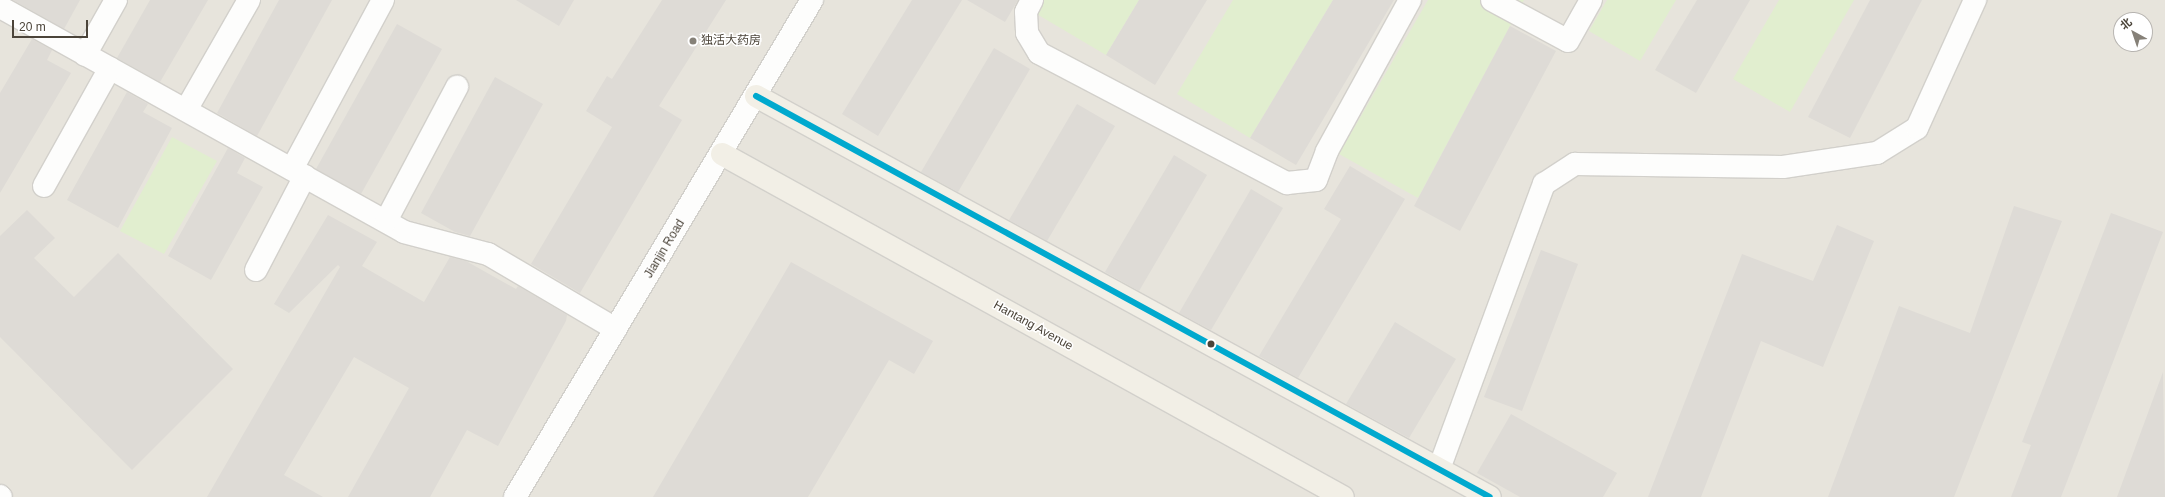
<!DOCTYPE html>
<meta charset="utf-8">
<style>
body{margin:0}
#map{position:relative;width:2165px;height:497px;overflow:hidden;background:#f4f2ee;font-family:Arial,"Noto Sans SC",sans-serif}
div>[style]{position:absolute}
.residential>*{inset:0;background:#e7e4dc}
.green>*{inset:0;background:#e1eecf}
.building>*{inset:0;background:#dedbd6}
.roads{filter:drop-shadow(1px 0 #d2d0cb) drop-shadow(-1px 0 #d2d0cb) drop-shadow(0 1px #d2d0cb) drop-shadow(0 -1px #d2d0cb)}
.minor>*{height:22px;margin:-11px;padding:0 11px;transform-origin:11px;border-radius:11px;background:#fdfdfc}
.major>*{height:22px;margin:-11px;padding:0 11px;transform-origin:11px;border-radius:11px;background:#f2efe6}
.bus-1>*{height:6px;margin:-3px;padding:0 3px;transform-origin:3px;border-radius:3px;background:#00a9ce}
.dots>*{width:11px;height:11px;translate:-50% -50%;box-sizing:border-box;border:2px solid #fff;border-radius:50%}
span{translate:-50% -50%;white-space:nowrap;text-align:center;line-height:1.15;-webkit-text-stroke:3px #fff;paint-order:stroke}
.poi-label{font-size:12px;color:#4b4439}
.left{translate:0 -50%;text-align:left}
.street-label{font-size:12px;color:#4b4439}
.north{position:absolute;left:2113px;top:12px;width:40px;height:40px;box-sizing:border-box;background:#fff;border:1px solid #b7b4b0;border-radius:50%;rotate:320deg;font-size:11px;font-weight:700;line-height:16px;text-align:center;color:#4b4439}
.north::after{content:'';display:block;margin:auto;width:14px;height:18px;background:#868178;clip-path:polygon(50% 0,100% 100%,50% 72%,0 100%)}
.scale{position:absolute;left:12px;top:20px;width:76px;height:18px;box-sizing:border-box;border:2px solid #4b4439;border-top:0;padding-left:5px;font-size:12px;line-height:14px;white-space:nowrap;color:#4b4439;-webkit-text-stroke:3px #fff;paint-order:stroke}
</style>
<div id="map">
<div class="residential">
<i style="clip-path:polygon(evenodd,0 0,2165px 0,2165px 497px,0 497px,0 0,2121px 20px,2145px 20px,2145px 44px,2121px 44px,2121px 20px)"></i>
</div>
<div class="green">
<i style="clip-path:polygon(1043px 0,1139px 0,1106px 55px,1035px 13px)"></i>
<i style="clip-path:polygon(1233px 0,1333px 0,1250px 138px,1177px 94px)"></i>
<i style="clip-path:polygon(1428px 0,1524px 0,1418px 198px,1339px 154px)"></i>
<i style="clip-path:polygon(1607px 0,1676px 0,1640px 61px,1589px 31px)"></i>
<i style="clip-path:polygon(1779px 0,1854px 0,1790px 112px,1733px 79px)"></i>
<i style="clip-path:polygon(172px 137px,217px 161px,164px 254px,120px 231px)"></i>
</div>
<div class="building">
<i style="clip-path:polygon(13px 0,80px 0,64px 29px)"></i>
<i style="clip-path:polygon(150px 0,208px 0,160px 82px,117px 58px)"></i>
<i style="clip-path:polygon(279px 0,332px 0,257px 136px,217px 113px)"></i>
<i style="clip-path:polygon(516px 0,574px 0,559px 26px)"></i>
<i style="clip-path:polygon(662px 0,726px 0,659px 106px,682px 120px,580px 293px,531px 264px,612px 127px,586px 111px,607px 76px,612px 79px)"></i>
<i style="clip-path:polygon(912px 0,962px 0,878px 136px,842px 114px)"></i>
<i style="clip-path:polygon(967px 0,1018px 0,1005px 22px)"></i>
<i style="clip-path:polygon(1139px 0,1207px 0,1155px 85px,1106px 55px)"></i>
<i style="clip-path:polygon(1333px 0,1394px 0,1296px 165px,1250px 138px)"></i>
<i style="clip-path:polygon(1697px 0,1750px 0,1696px 93px,1655px 70px)"></i>
<i style="clip-path:polygon(1870px 0,1922px 0,1850px 138px,1808px 117px)"></i>
<i style="clip-path:polygon(397px 24px,442px 49px,361px 194px,316px 169px)"></i>
<i style="clip-path:polygon(1510px 26px,1556px 51px,1460px 231px,1414px 206px)"></i>
<i style="clip-path:polygon(32px 39px,52px 50px,47px 60px,71px 73px,0 193px,0 93px)"></i>
<i style="clip-path:polygon(994px 48px,1030px 69px,958px 192px,921px 172px)"></i>
<i style="clip-path:polygon(495px 77px,543px 104px,470px 236px,455px 232px,421px 213px)"></i>
<i style="clip-path:polygon(127px 92px,148px 104px,143px 112px,172px 128px,118px 228px,67px 200px)"></i>
<i style="clip-path:polygon(1077px 104px,1115px 126px,1047px 241px,1009px 220px)"></i>
<i style="clip-path:polygon(228px 148px,245px 158px,237px 173px,263px 187px,211px 280px,168px 256px)"></i>
<i style="clip-path:polygon(1174px 155px,1207px 175px,1139px 291px,1105px 272px)"></i>
<i style="clip-path:polygon(1350px 166px,1405px 199px,1298px 378px,1259px 356px,1341px 219px,1324px 209px)"></i>
<i style="clip-path:polygon(1251px 189px,1283px 208px,1211px 330px,1179px 313px)"></i>
<i style="clip-path:polygon(2014px 206px,2062px 221px,1954px 497px,1828px 497px,1899px 306px,1970px 333px)"></i>
<i style="clip-path:polygon(27px 210px,55px 238px,34px 258px,74px 297px,118px 253px,233px 369px,132px 470px,0 337px,0 236px)"></i>
<i style="clip-path:polygon(2111px 213px,2163px 232px,2061px 497px,2011px 497px,2031px 445px,2022px 442px)"></i>
<i style="clip-path:polygon(328px 215px,377px 242px,362px 266px,424px 302px,450px 257px,466px 261px,516px 289px,518px 286px,567px 315px,566px 321px,498px 446px,467px 430px,430px 497px,348px 497px,409px 388px,354px 357px,284px 475px,323px 497px,207px 497px,340px 267px,338px 265px,289px 313px,274px 304px)"></i>
<i style="clip-path:polygon(1837px 225px,1874px 241px,1823px 367px,1761px 341px,1701px 497px,1648px 497px,1742px 254px,1813px 281px)"></i>
<i style="clip-path:polygon(1541px 250px,1578px 264px,1522px 411px,1484px 397px)"></i>
<i style="clip-path:polygon(791px 262px,933px 341px,914px 374px,889px 360px,808px 497px,653px 497px)"></i>
<i style="clip-path:polygon(1395px 322px,1456px 359px,1409px 438px,1346px 404px)"></i>
<i style="clip-path:polygon(2163px 372px,2165px 497px,2117px 497px)"></i>
<i style="clip-path:polygon(1511px 414px,1617px 473px,1603px 497px,1520px 497px,1477px 473px)"></i>
</div>
<div class="roads">
<div class="minor">
<i style="left:1032px;top:0;width:13px;rotate:117deg"></i>
<i style="left:1026px;top:12px;width:21px;rotate:87deg"></i>
<i style="left:1027px;top:33px;width:23px;rotate:59deg"></i>
<i style="left:1039px;top:53px;width:280px;rotate:27.7deg"></i>
<i style="left:1287px;top:183px;width:29px;rotate:-6deg"></i>
<i style="left:1316px;top:180px;width:31px;rotate:-69deg"></i>
<i style="left:1327px;top:151px;width:172px;rotate:-61.2deg"></i>
<i style="left:1492px;top:0;width:86px;rotate:28.3deg"></i>
<i style="left:1568px;top:41px;width:47px;rotate:-60.7deg"></i>
<i style="left:0;top:7px;width:462px;rotate:29.1deg"></i>
<i style="left:404px;top:232px;width:87px;rotate:14.7deg"></i>
<i style="left:488px;top:254px;width:148px;rotate:30.4deg"></i>
<i style="left:85px;top:55px;width:63px;rotate:-60.6deg"></i>
<i style="left:186px;top:110px;width:127px;rotate:-60.2deg"></i>
<i style="left:292px;top:169px;width:192px;rotate:-61.7deg"></i>
<i style="left:44px;top:186px;width:135px;rotate:-60.8deg"></i>
<i style="left:386px;top:221px;width:152px;rotate:-62.1deg"></i>
<i style="left:256px;top:270px;width:106px;rotate:-62.5deg"></i>
<i style="left:1439px;top:469px;width:304px;rotate:-69.8deg"></i>
<i style="left:1544px;top:184px;width:37px;rotate:-33deg"></i>
<i style="left:1575px;top:164px;width:208px;rotate:0.8deg"></i>
<i style="left:1783px;top:167px;width:95px;rotate:-8.5deg"></i>
<i style="left:1877px;top:153px;width:47px;rotate:-32deg"></i>
<i style="left:1917px;top:128px;width:141px;rotate:-65.6deg"></i>
<i style="left:0;top:496px;width:1px;rotate:45deg"></i>
<i style="left:515px;top:497px;width:579px;rotate:-59.14deg"></i>
</div>
<div class="major">
<i style="left:756px;top:96px;width:836px;rotate:28.65deg"></i>
<i style="left:722px;top:154px;width:709px;rotate:28.91deg"></i>
</div>
</div>
<div class="bus-1">
<i style="left:756px;top:96px;width:836px;rotate:28.65deg"></i>
</div>
<div class="dots">
<i style="left:693px;top:41px;background:#868178"></i>
<i style="left:1211px;top:344px;background:#4b4439"></i>
</div>
<div class="poi-label">
<span class="left" style="left:701px;top:41px">独活大药房</span>
</div>
<div class="street-label">
<span style="left:665px;top:249px;rotate:-59deg">Jianjin Road</span>
<span style="left:1033px;top:326px;rotate:29deg">Hantang Avenue</span>
</div>
<div class="north">北</div>
<div class="scale">20 m</div>
</div>
